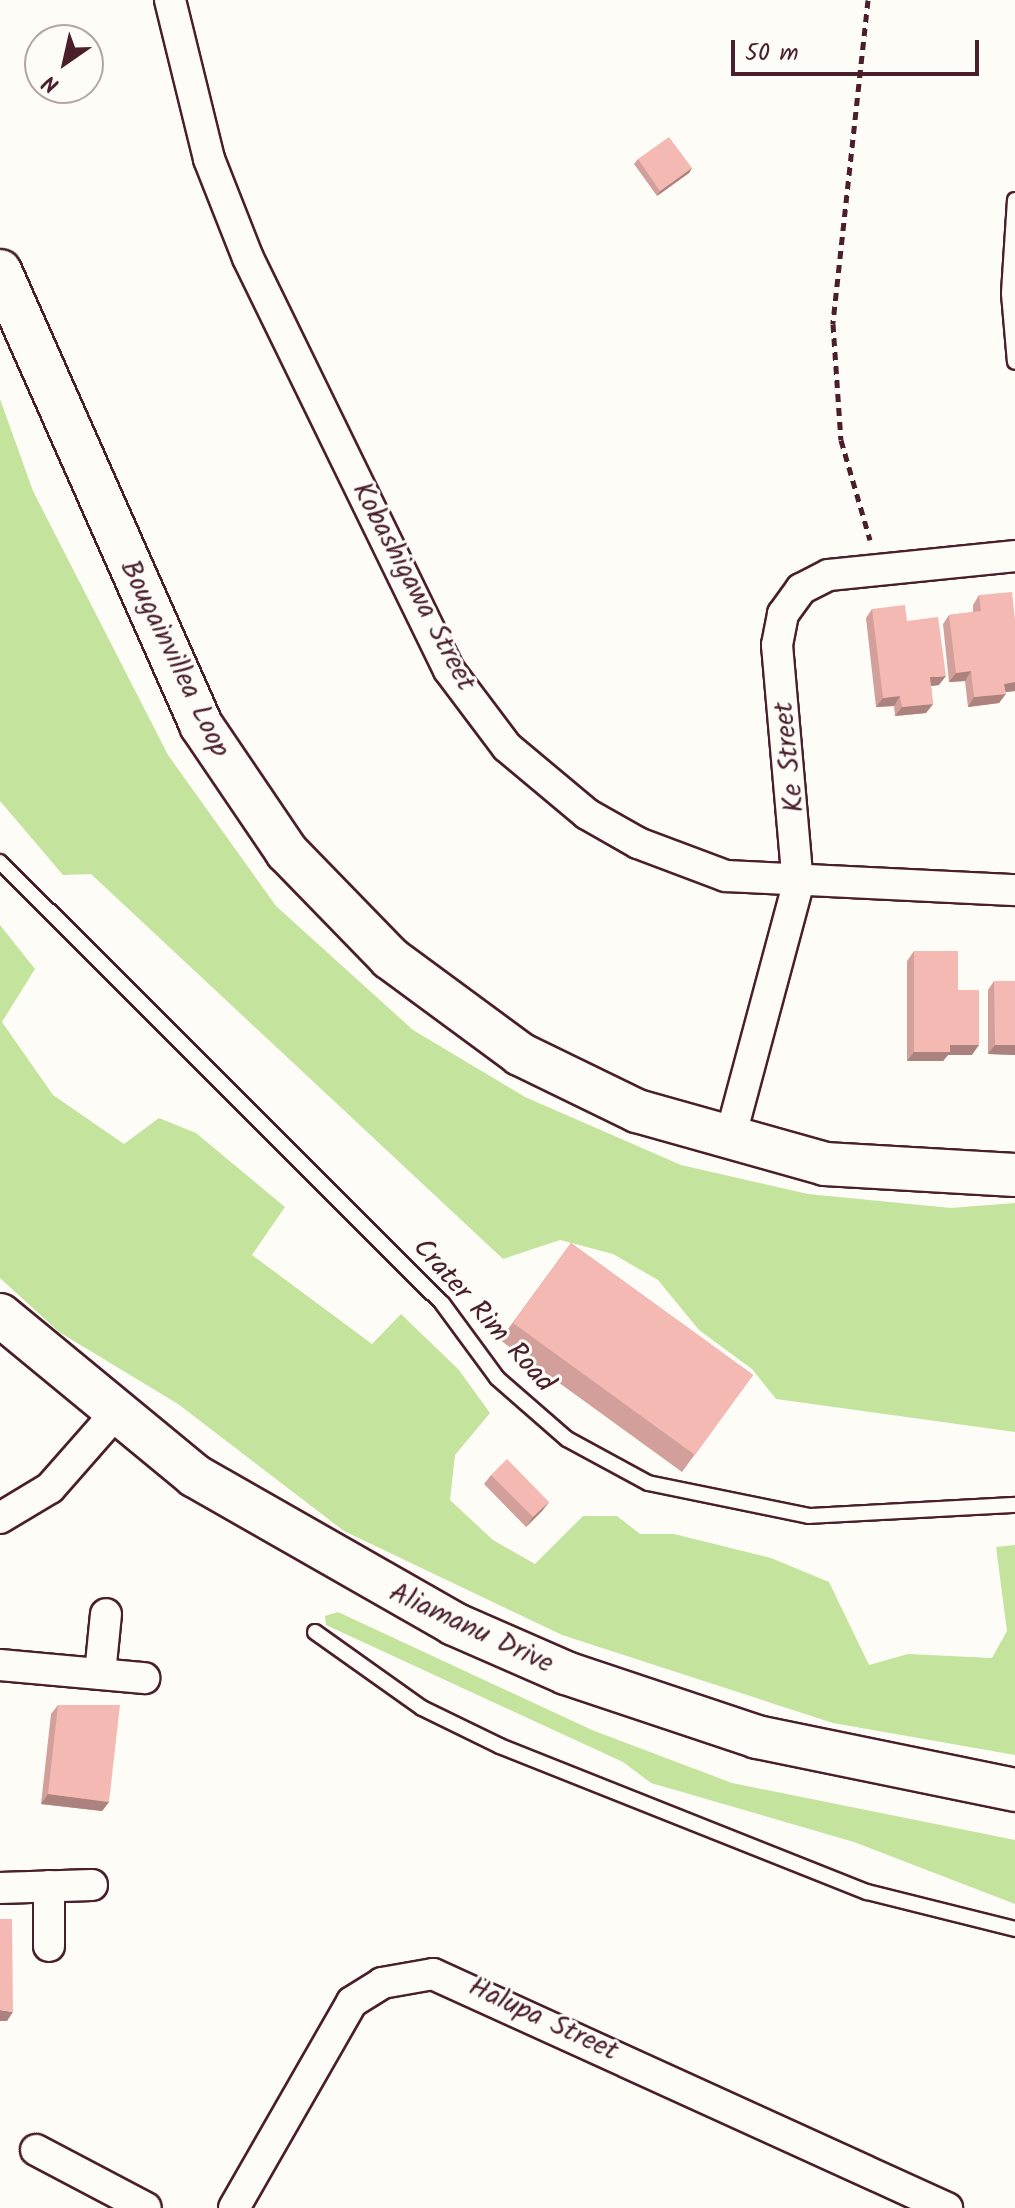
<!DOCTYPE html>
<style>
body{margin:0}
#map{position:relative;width:1015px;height:2208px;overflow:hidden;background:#fdfcf7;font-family:Kalam,sans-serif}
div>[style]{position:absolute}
.green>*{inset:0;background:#c4e49d}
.path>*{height:5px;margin-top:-2.5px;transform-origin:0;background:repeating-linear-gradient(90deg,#4a1f2b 0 8px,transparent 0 14px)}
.roads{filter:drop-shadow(2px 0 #4a1f2b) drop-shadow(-2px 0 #4a1f2b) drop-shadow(0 2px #4a1f2b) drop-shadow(0 -2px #4a1f2b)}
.lane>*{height:14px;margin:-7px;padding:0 7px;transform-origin:7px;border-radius:7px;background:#fdfcf7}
.street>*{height:30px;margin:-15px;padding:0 15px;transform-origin:15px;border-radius:15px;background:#fdfcf7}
.secondary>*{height:42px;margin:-21px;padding:0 21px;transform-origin:21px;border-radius:21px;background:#fdfcf7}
.wall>*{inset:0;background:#d29f9a}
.shaded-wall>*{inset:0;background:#ab827d}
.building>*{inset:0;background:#f4b9b3}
span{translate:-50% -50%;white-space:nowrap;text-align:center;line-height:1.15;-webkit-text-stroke:6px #fdfcf7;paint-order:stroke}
.street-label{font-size:28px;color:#4a1f2b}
.north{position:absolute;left:24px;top:24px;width:80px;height:80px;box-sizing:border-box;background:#fdfcf7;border:2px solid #b5a4a5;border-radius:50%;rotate:214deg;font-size:22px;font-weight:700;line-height:32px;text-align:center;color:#4a1f2b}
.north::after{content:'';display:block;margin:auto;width:28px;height:36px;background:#4a1f2b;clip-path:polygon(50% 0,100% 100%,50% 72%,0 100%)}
.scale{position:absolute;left:731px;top:40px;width:248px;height:36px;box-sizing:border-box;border:4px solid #4a1f2b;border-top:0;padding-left:10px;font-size:24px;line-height:28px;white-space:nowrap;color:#4a1f2b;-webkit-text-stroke:6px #fdfcf7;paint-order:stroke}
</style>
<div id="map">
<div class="green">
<i style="clip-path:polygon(0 399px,33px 491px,168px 755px,276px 906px,413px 1030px,525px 1097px,681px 1165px,808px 1194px,951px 1208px,1015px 1203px,1015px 1432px,776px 1399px,752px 1369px,699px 1330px,658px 1280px,613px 1254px,560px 1240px,503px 1259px,91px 874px,63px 875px,0 801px)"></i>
<i style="clip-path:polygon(0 925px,35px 969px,2px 1022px,53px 1095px,124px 1144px,159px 1118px,196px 1133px,285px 1207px,252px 1255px,372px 1344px,401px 1314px,459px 1370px,490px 1413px,455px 1455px,450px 1500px,493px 1540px,535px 1564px,583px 1516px,617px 1516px,640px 1534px,674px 1534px,771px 1558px,829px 1582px,869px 1665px,908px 1654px,992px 1658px,1007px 1631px,996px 1547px,1015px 1545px,1015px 1755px,833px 1723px,562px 1635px,344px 1531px,178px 1404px,59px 1332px,0 1278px)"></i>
<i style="clip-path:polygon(338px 1612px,592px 1730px,732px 1783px,1015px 1840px,1015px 1904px,854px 1842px,651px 1783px,623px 1762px,326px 1625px,325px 1616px)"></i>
</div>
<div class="path">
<i style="left:868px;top:0;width:326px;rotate:96.2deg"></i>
<i style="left:833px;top:324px;width:116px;rotate:86.1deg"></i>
<i style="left:841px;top:440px;width:104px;rotate:73.8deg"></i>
</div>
<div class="roads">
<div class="lane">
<i style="left:1015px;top:200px;width:94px;rotate:93.7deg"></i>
<i style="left:1009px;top:294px;width:68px;rotate:85deg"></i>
<i style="left:0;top:862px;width:624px;rotate:44.94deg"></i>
<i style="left:442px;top:1303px;width:93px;rotate:53.7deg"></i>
<i style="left:497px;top:1378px;width:93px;rotate:41.1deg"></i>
<i style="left:567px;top:1439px;width:92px;rotate:28.5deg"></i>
<i style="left:648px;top:1483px;width:164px;rotate:11.6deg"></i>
<i style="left:809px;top:1516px;width:206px;rotate:-3.1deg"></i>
<i style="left:315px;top:1632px;width:131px;rotate:35.4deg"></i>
<i style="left:422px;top:1708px;width:87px;rotate:26deg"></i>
<i style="left:500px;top:1746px;width:395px;rotate:21.7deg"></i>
<i style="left:867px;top:1892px;width:153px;rotate:14deg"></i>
</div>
<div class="street">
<i style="left:170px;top:0;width:164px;rotate:76.2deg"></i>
<i style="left:209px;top:159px;width:106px;rotate:68.5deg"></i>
<i style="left:248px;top:258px;width:458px;rotate:64deg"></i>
<i style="left:449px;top:670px;width:96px;rotate:53deg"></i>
<i style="left:507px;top:747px;width:104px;rotate:39.9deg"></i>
<i style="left:587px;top:814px;width:59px;rotate:29.6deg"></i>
<i style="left:638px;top:843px;width:94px;rotate:20.6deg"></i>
<i style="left:726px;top:876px;width:289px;rotate:2.8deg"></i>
<i style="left:729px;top:1142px;width:266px;rotate:-75deg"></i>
<i style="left:798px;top:885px;width:241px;rotate:-95deg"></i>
<i style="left:777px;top:645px;width:32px;rotate:-79deg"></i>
<i style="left:783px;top:614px;width:31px;rotate:-54deg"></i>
<i style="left:801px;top:589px;width:31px;rotate:-27deg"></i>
<i style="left:829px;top:575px;width:187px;rotate:-5.8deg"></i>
<i style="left:0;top:1518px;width:58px;rotate:-31deg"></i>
<i style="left:50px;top:1488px;width:98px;rotate:-48.7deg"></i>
<i style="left:0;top:1665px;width:145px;rotate:5.2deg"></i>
<i style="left:100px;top:1674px;width:60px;rotate:-84.3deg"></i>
<i style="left:49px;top:1886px;width:60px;rotate:90deg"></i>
<i style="left:0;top:1888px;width:92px;rotate:-1.9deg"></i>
<i style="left:36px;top:2150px;width:124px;rotate:27.8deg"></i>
<i style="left:234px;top:2208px;width:237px;rotate:-60.2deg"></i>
<i style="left:352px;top:2002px;width:36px;rotate:-32deg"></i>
<i style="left:382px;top:1983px;width:52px;rotate:-10deg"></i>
<i style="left:433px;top:1974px;width:565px;rotate:24.48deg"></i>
</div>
<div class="secondary">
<i style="left:0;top:271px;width:497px;rotate:66.1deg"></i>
<i style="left:201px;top:725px;width:153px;rotate:55.9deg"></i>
<i style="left:287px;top:852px;width:148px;rotate:45.8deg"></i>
<i style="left:390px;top:958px;width:162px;rotate:36.4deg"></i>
<i style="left:520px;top:1054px;width:130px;rotate:26deg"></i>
<i style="left:637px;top:1111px;width:195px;rotate:15.7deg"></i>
<i style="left:825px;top:1164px;width:190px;rotate:3.3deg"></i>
<i style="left:0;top:1315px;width:253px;rotate:39.5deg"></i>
<i style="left:195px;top:1476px;width:298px;rotate:29.7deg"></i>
<i style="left:454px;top:1624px;width:122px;rotate:23.6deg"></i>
<i style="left:566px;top:1673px;width:201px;rotate:18.5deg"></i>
<i style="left:757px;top:1737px;width:263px;rotate:11.6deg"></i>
</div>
</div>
<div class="wall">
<i style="clip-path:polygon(638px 159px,692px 168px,689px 173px,657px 196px,634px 164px)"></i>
<i style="clip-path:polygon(979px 595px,1015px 620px,1015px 691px,1006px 692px,999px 703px,968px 707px,965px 681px,949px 682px,943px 624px,949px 615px,973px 612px,973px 605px)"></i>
<i style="clip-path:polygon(872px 609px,907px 621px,939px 685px,931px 686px,933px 704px,926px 713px,895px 716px,894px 706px,876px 707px,866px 618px)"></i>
<i style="clip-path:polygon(914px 951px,958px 990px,972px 1055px,948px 1055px,943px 1061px,907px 1061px,907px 961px)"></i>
<i style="clip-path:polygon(994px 981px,1015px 1055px,988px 1054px,988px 990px)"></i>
<i style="clip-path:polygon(571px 1243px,753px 1375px,682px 1472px,500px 1340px)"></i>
<i style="clip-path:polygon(491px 1475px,549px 1502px,542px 1511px,526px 1527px,484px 1484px)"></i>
<i style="clip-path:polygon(58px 1705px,109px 1802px,102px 1811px,41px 1804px,51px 1714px)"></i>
</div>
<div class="shaded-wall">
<i style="clip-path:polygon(692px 168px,689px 173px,657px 196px,660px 191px)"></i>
<i style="clip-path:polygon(971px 671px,965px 681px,949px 682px,956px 673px)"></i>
<i style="clip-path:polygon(946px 676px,939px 685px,923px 687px,930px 677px)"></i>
<i style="clip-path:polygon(1015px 682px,1015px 691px,998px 693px,1004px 684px)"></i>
<i style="clip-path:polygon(1006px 694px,999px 703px,968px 707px,974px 697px)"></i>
<i style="clip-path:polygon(900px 696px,894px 706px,876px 707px,883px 698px)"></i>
<i style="clip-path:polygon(933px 704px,926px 713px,895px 716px,902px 707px)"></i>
<i style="clip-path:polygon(950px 1045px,979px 1045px,972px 1055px,948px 1055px,943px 1061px,907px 1061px,914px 1052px)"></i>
<i style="clip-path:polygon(995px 1045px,1015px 1045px,1015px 1055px,988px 1054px)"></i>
<i style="clip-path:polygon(549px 1502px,542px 1511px,526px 1527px,533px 1517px)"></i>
<i style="clip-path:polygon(48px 1794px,109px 1802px,102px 1811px,41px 1804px)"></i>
<i style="clip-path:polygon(0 2010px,13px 2012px,7px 2021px,0 2021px)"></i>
</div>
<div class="building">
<i style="clip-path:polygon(669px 137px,692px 168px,660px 191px,638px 159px)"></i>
<i style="clip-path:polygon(1012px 592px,1015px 620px,1015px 682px,1004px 684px,1006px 694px,974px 697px,971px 671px,956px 673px,949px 615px,981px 611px,979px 595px)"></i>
<i style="clip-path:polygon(905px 605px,907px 621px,938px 617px,946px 676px,930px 677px,933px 704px,902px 707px,900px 696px,883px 698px,872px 609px)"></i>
<i style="clip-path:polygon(914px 951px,958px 951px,958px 990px,979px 990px,979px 1045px,950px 1045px,950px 1052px,914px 1052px)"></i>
<i style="clip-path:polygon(994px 981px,1015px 981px,1015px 1045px,995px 1045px)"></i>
<i style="clip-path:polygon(571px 1243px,753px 1375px,695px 1455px,513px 1323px)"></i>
<i style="clip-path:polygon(507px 1459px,549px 1502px,533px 1517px,491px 1475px)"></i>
<i style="clip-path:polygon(58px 1705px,120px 1705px,109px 1802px,48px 1794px)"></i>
<i style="clip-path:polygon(0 1919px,12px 1919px,13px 2012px,0 2010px)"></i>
</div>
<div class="street-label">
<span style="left:413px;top:587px;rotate:62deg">Kobashigawa Street</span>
<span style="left:174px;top:659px;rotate:64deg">Bougainvillea Loop</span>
<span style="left:790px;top:757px;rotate:-96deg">Ke Street</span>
<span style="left:483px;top:1316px;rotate:48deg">Crater Rim Road</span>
<span style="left:471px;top:1629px;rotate:25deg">Aliamanu Drive</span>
<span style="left:543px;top:2020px;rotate:25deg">Halupa Street</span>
</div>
<div class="north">N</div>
<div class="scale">50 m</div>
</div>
